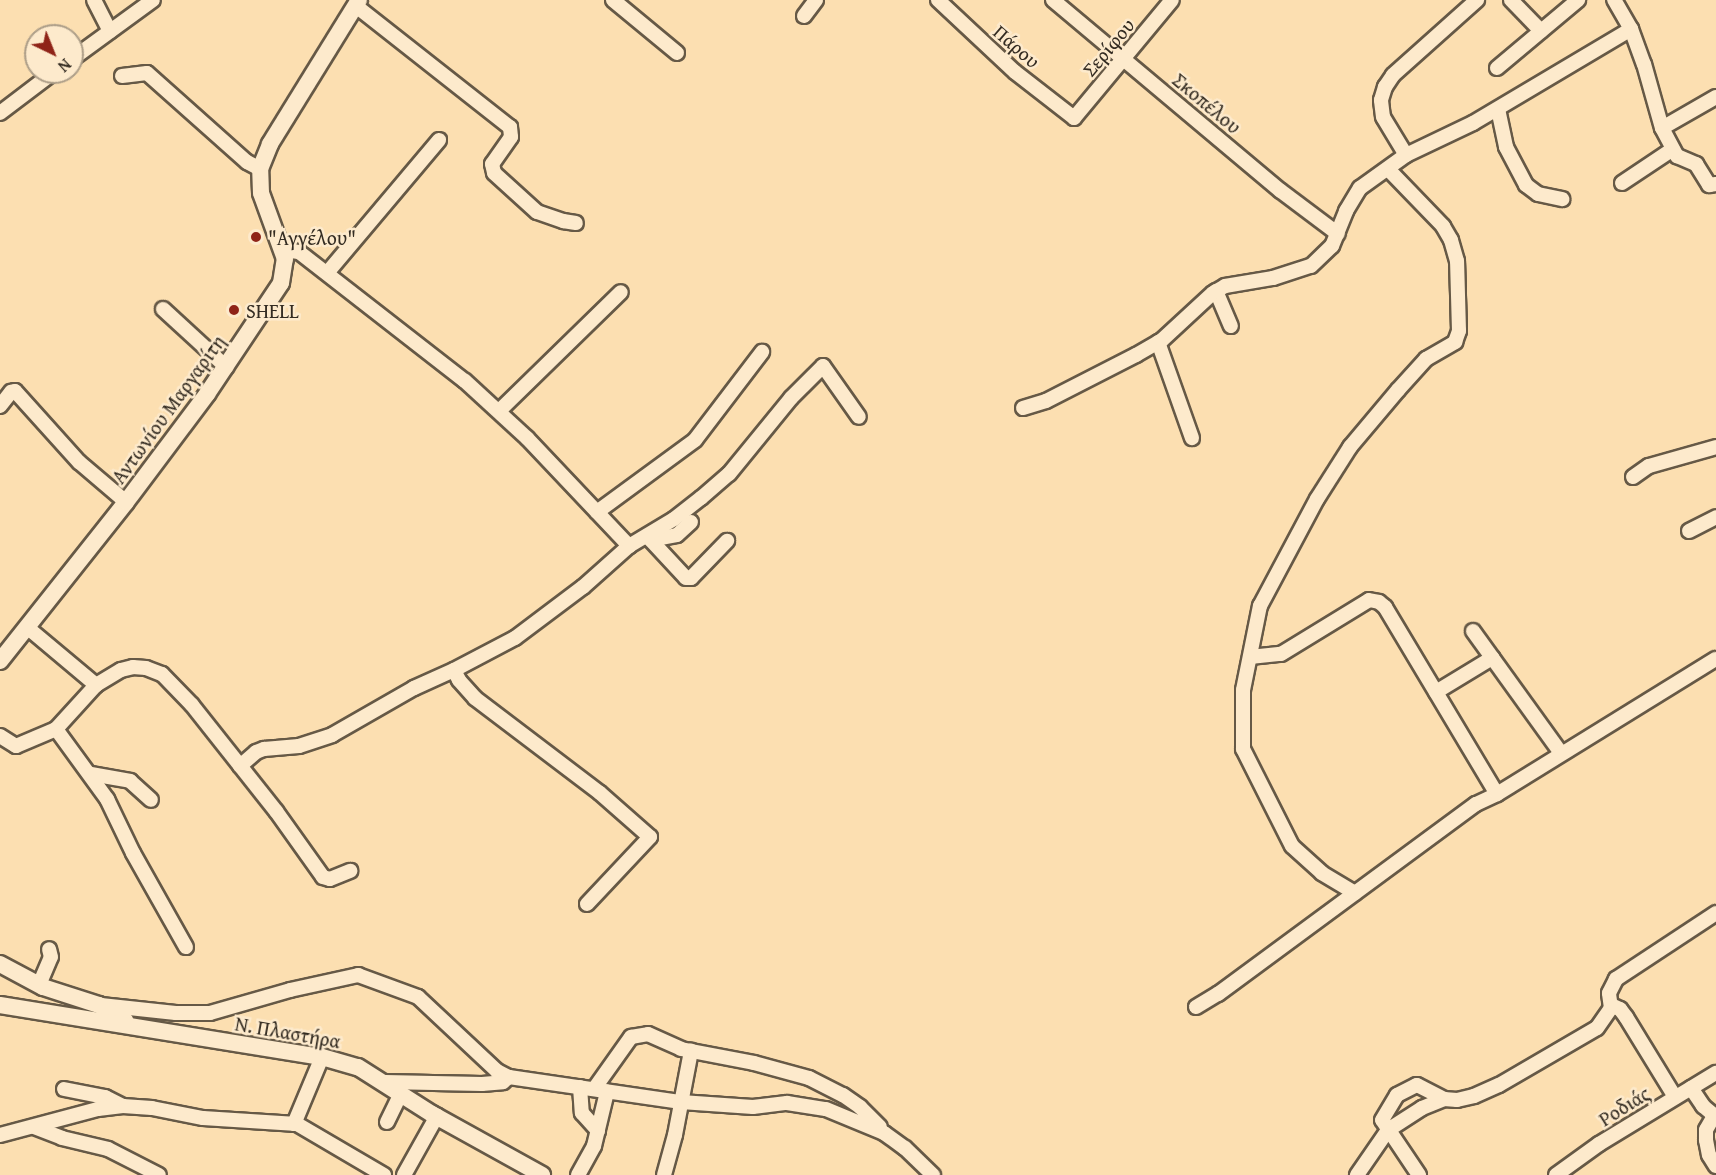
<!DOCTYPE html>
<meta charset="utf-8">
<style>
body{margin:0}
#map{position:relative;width:1716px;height:1175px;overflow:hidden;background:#fcdfb1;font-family:"Gentium Book Plus",serif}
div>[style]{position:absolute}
.roads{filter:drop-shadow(2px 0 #665946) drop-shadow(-2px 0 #665946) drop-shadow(0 2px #665946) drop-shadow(0 -2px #665946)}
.minor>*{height:14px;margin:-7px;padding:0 7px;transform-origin:7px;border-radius:7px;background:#fdeacc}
.tertiary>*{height:16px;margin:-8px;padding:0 8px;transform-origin:8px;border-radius:8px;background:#fdeacc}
.dots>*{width:16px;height:16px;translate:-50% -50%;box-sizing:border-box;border:3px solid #fdeacc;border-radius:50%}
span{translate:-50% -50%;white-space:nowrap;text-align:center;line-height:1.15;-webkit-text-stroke:5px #fdeacc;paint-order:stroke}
.street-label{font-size:20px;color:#342c22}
.poi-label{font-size:20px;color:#342c22}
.left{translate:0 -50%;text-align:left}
.north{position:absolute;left:24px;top:24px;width:60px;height:60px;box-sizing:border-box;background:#fdeacc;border:2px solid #ad9e88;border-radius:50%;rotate:137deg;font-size:16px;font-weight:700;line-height:24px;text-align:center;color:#342c22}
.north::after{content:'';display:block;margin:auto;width:21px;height:27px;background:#8f2418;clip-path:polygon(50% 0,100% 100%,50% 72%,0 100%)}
</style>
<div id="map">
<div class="roads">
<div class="minor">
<i style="left:94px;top:0;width:35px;rotate:63deg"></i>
<i style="left:613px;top:0;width:83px;rotate:39.6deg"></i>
<i style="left:938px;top:0;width:105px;rotate:43.1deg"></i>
<i style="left:1015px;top:72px;width:75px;rotate:37.9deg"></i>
<i style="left:1074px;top:118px;width:153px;rotate:-50.3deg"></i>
<i style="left:1053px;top:0;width:297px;rotate:40deg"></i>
<i style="left:1281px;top:191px;width:71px;rotate:37deg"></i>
<i style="left:1511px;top:0;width:43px;rotate:45.9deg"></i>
<i style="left:356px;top:6px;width:196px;rotate:38.2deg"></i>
<i style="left:510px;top:127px;width:10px;rotate:84deg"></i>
<i style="left:511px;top:137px;width:33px;rotate:125deg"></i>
<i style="left:492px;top:164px;width:9px;rotate:77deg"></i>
<i style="left:494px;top:173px;width:58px;rotate:42.2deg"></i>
<i style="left:537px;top:212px;width:28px;rotate:19deg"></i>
<i style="left:563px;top:221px;width:13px;rotate:9deg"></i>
<i style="left:804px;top:16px;width:20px;rotate:-53deg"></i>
<i style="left:1631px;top:29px;width:37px;rotate:70deg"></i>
<i style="left:1644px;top:64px;width:66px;rotate:74.3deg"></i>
<i style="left:1662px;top:128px;width:32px;rotate:62deg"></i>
<i style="left:1677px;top:156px;width:21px;rotate:23deg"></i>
<i style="left:1696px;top:164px;width:25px;rotate:58deg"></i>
<i style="left:1709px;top:185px;width:7px;rotate:-8deg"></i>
<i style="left:72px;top:59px;width:100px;rotate:-36.1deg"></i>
<i style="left:1497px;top:68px;width:106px;rotate:-40deg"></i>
<i style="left:122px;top:76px;width:25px;rotate:-7deg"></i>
<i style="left:147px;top:73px;width:134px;rotate:41.7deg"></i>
<i style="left:247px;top:162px;width:15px;rotate:28deg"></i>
<i style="left:1498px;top:109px;width:39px;rotate:78deg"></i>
<i style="left:1506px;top:147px;width:43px;rotate:62.2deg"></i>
<i style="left:1526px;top:185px;width:15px;rotate:37deg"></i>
<i style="left:1538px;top:194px;width:25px;rotate:12deg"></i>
<i style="left:0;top:113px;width:68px;rotate:-37.2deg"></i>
<i style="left:1662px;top:128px;width:62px;rotate:-29.9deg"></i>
<i style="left:1406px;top:155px;width:44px;rotate:-121.2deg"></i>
<i style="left:1383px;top:117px;width:17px;rotate:-97deg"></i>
<i style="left:1381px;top:100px;width:14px;rotate:-73deg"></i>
<i style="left:1385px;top:87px;width:14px;rotate:-56deg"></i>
<i style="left:1393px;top:75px;width:113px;rotate:-41.8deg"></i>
<i style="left:1622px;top:183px;width:61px;rotate:-33.7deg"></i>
<i style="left:283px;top:250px;width:16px;rotate:7deg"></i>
<i style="left:299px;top:252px;width:210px;rotate:37.9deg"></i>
<i style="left:465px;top:381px;width:84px;rotate:42.6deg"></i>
<i style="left:527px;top:438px;width:149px;rotate:46.6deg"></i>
<i style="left:327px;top:273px;width:174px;rotate:-49.9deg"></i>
<i style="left:1216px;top:291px;width:38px;rotate:67deg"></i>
<i style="left:163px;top:309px;width:86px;rotate:42.6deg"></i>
<i style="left:1158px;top:342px;width:102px;rotate:70.5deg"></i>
<i style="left:0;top:406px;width:18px;rotate:-52deg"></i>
<i style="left:11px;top:392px;width:4px;rotate:-14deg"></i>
<i style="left:15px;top:391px;width:96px;rotate:48deg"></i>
<i style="left:79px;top:462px;width:62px;rotate:40.4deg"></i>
<i style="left:1023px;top:408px;width:24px;rotate:-17deg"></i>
<i style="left:1046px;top:401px;width:101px;rotate:-27.1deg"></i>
<i style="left:1136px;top:355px;width:30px;rotate:-30deg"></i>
<i style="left:1162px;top:340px;width:69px;rotate:-42.7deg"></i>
<i style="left:1213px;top:293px;width:14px;rotate:-30deg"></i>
<i style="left:1225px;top:286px;width:49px;rotate:-9.5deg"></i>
<i style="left:1273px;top:278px;width:40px;rotate:-18deg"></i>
<i style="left:1311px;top:266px;width:29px;rotate:-44deg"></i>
<i style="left:1332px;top:246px;width:38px;rotate:-68deg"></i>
<i style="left:1346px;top:211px;width:27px;rotate:-59deg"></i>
<i style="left:1360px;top:188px;width:57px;rotate:-35.7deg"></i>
<i style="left:1406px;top:155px;width:74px;rotate:-25.5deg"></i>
<i style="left:1473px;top:123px;width:184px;rotate:-30.7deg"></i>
<i style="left:1631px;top:29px;width:34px;rotate:-120deg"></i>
<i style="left:499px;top:411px;width:170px;rotate:-44.3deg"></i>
<i style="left:1633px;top:477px;width:19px;rotate:-35deg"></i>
<i style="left:1649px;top:466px;width:70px;rotate:-15.8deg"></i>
<i style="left:597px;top:512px;width:122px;rotate:-36.3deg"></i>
<i style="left:695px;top:440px;width:111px;rotate:-52.7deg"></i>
<i style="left:1689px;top:531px;width:30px;rotate:-27deg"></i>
<i style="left:647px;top:536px;width:57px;rotate:47.1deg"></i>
<i style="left:686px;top:578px;width:5px"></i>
<i style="left:691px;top:578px;width:52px;rotate:-45.8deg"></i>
<i style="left:651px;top:540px;width:26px;rotate:-11deg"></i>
<i style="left:677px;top:535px;width:19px;rotate:-43deg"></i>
<i style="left:28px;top:628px;width:89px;rotate:40deg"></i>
<i style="left:96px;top:685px;width:29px;rotate:-31deg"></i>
<i style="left:121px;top:670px;width:12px;rotate:-14deg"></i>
<i style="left:133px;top:667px;width:13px;rotate:4deg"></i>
<i style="left:146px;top:668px;width:17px;rotate:21deg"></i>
<i style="left:162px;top:674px;width:43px;rotate:45.9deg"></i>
<i style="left:192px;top:705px;width:135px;rotate:51.6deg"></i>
<i style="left:276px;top:811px;width:81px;rotate:54.5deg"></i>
<i style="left:323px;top:877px;width:7px;rotate:16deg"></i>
<i style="left:330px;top:879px;width:22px;rotate:-22deg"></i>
<i style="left:1473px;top:631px;width:150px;rotate:54.2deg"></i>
<i style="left:1250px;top:657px;width:31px;rotate:-6deg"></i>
<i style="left:1281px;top:654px;width:103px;rotate:-31.5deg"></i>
<i style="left:1369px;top:600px;width:10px;rotate:11deg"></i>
<i style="left:1379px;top:602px;width:8px;rotate:40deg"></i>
<i style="left:1385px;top:607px;width:218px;rotate:59.1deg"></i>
<i style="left:1436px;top:692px;width:66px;rotate:-31.3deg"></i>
<i style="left:56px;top:729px;width:87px;rotate:53.9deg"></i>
<i style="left:107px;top:799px;width:60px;rotate:64.3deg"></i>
<i style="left:133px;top:853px;width:108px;rotate:60.6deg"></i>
<i style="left:0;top:736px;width:19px;rotate:32deg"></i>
<i style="left:16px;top:746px;width:43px;rotate:-23deg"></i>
<i style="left:56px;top:729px;width:59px;rotate:-47.7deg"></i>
<i style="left:240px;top:766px;width:21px;rotate:-41deg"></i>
<i style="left:256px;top:752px;width:9px;rotate:-21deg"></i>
<i style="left:264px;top:749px;width:35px;rotate:-5deg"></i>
<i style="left:299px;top:746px;width:35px;rotate:-18deg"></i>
<i style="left:332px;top:735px;width:95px;rotate:-29.8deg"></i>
<i style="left:414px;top:688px;width:44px;rotate:-24.2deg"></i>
<i style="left:91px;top:774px;width:40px;rotate:10deg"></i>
<i style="left:130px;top:781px;width:28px;rotate:42deg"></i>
<i style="left:1355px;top:893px;width:39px;rotate:-149deg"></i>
<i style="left:1322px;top:873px;width:40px;rotate:-138deg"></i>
<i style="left:1292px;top:846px;width:109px;rotate:-116.8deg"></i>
<i style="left:1243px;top:749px;width:59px;rotate:-90deg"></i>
<i style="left:1243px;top:690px;width:86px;rotate:-78.6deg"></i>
<i style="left:1260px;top:606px;width:121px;rotate:-62deg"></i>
<i style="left:1317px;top:499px;width:62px;rotate:-57.6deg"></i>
<i style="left:1350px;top:447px;width:75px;rotate:-49.9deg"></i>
<i style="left:1398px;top:390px;width:42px;rotate:-47.9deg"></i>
<i style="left:1426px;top:359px;width:34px;rotate:-30deg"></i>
<i style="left:1455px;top:342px;width:12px;rotate:-70deg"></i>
<i style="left:1459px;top:331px;width:70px;rotate:-91.6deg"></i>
<i style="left:1457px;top:261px;width:22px;rotate:-106deg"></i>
<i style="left:1451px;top:240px;width:16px;rotate:-120deg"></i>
<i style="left:1443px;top:226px;width:78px;rotate:-134deg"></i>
<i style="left:587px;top:904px;width:92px;rotate:-46.8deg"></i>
<i style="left:650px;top:837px;width:67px;rotate:-138.7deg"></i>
<i style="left:600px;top:793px;width:157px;rotate:-142.8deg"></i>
<i style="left:475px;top:698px;width:24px;rotate:-132deg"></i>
<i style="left:459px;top:680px;width:11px;rotate:-117deg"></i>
<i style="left:454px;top:670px;width:69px;rotate:-27.7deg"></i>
<i style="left:515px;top:638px;width:85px;rotate:-36.9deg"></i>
<i style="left:583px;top:587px;width:62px;rotate:-41.7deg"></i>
<i style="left:629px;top:546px;width:52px;rotate:-31deg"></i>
<i style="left:674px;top:519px;width:34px;rotate:-38deg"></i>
<i style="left:701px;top:498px;width:37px;rotate:-41deg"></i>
<i style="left:729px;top:474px;width:98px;rotate:-50.8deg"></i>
<i style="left:791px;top:398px;width:45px;rotate:-45deg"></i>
<i style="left:823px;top:366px;width:62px;rotate:54.8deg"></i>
<i style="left:39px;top:985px;width:30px;rotate:-67deg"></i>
<i style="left:51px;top:957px;width:8px;rotate:-104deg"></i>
<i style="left:101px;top:1005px;width:75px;rotate:6.1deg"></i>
<i style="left:176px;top:1013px;width:34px"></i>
<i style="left:210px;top:1013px;width:83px;rotate:-16deg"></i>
<i style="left:290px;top:990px;width:70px;rotate:-12.4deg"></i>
<i style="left:358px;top:975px;width:64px;rotate:20.1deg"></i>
<i style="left:418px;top:997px;width:108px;rotate:43.1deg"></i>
<i style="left:497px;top:1071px;width:13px;rotate:27deg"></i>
<i style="left:509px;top:1077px;width:174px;rotate:8.3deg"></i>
<i style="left:681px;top:1102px;width:72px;rotate:4deg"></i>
<i style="left:753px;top:1107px;width:34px;rotate:-7deg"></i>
<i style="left:787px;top:1103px;width:39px;rotate:9deg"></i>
<i style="left:826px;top:1109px;width:63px;rotate:22.5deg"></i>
<i style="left:884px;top:1133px;width:26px;rotate:36deg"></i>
<i style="left:905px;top:1148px;width:39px;rotate:44deg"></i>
<i style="left:1611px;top:1005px;width:10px;rotate:24deg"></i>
<i style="left:1620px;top:1009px;width:10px;rotate:53deg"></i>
<i style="left:1626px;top:1017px;width:94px;rotate:58.5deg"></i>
<i style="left:1196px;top:1007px;width:26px;rotate:-31deg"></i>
<i style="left:1218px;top:994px;width:320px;rotate:-36.4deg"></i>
<i style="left:1476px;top:804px;width:23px;rotate:-25deg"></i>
<i style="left:1497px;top:794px;width:257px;rotate:-31.7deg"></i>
<i style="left:385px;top:1082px;width:97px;rotate:1.2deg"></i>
<i style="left:482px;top:1084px;width:21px;rotate:-5deg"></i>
<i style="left:503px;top:1082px;width:8px;rotate:-40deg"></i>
<i style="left:580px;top:1087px;width:26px;rotate:86deg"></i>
<i style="left:582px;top:1113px;width:24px;rotate:48deg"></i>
<i style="left:1691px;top:1088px;width:22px;rotate:56deg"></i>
<i style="left:1703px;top:1106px;width:17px;rotate:40deg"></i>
<i style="left:64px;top:1089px;width:42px;rotate:11deg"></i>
<i style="left:105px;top:1097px;width:20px;rotate:27deg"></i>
<i style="left:594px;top:1089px;width:64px;rotate:-54.6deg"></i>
<i style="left:631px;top:1037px;width:17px;rotate:-10deg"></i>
<i style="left:648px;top:1034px;width:36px;rotate:24deg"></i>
<i style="left:681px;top:1049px;width:74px;rotate:10.9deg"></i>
<i style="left:754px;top:1063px;width:57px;rotate:15.3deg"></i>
<i style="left:809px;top:1078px;width:38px;rotate:27deg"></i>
<i style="left:843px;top:1095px;width:21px;rotate:35deg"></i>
<i style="left:860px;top:1107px;width:28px;rotate:45deg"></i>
<i style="left:1714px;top:1116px;width:16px;rotate:120deg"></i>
<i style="left:1706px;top:1130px;width:10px;rotate:90deg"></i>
<i style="left:1706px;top:1140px;width:15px;rotate:79deg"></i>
<i style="left:1709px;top:1155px;width:13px;rotate:58deg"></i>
<i style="left:387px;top:1122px;width:32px;rotate:-64deg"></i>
<i style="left:294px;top:1124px;width:73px;rotate:-67.3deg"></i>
<i style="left:34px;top:1127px;width:30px;rotate:21deg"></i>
<i style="left:62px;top:1138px;width:47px;rotate:13.4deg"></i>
<i style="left:108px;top:1149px;width:57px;rotate:27deg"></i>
<i style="left:0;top:1135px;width:101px;rotate:-14.9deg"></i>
<i style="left:98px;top:1109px;width:25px;rotate:-7deg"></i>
<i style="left:123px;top:1106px;width:29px;rotate:4deg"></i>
<i style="left:152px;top:1108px;width:52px;rotate:11.1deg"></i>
<i style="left:203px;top:1118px;width:94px;rotate:3.7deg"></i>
<i style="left:297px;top:1124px;width:101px;rotate:30.4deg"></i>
<i style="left:404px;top:1175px;width:68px;rotate:-60.8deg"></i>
<i style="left:578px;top:1175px;width:33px;rotate:-61deg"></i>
<i style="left:594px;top:1146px;width:56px;rotate:-76.5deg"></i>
<i style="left:664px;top:1175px;width:41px;rotate:-74.6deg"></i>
<i style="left:675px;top:1135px;width:86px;rotate:-79.2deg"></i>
<i style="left:1357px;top:1175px;width:55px;rotate:-55.4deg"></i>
<i style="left:1388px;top:1130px;width:40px;rotate:-32.9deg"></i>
<i style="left:1422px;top:1108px;width:24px;rotate:-22deg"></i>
<i style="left:1444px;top:1099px;width:13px;rotate:4deg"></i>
<i style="left:1457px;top:1100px;width:17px;rotate:-13deg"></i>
<i style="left:1474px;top:1096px;width:27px;rotate:-24deg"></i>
<i style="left:1499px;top:1085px;width:113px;rotate:-30.2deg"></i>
<i style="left:1597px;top:1028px;width:24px;rotate:-55deg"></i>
<i style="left:1611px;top:1008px;width:15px;rotate:-98deg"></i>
<i style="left:1609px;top:993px;width:16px;rotate:-63deg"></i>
<i style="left:1616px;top:979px;width:120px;rotate:-33.4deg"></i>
<i style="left:1419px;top:1175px;width:66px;rotate:-123.9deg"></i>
<i style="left:1382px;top:1120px;width:29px;rotate:-59deg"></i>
<i style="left:1397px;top:1095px;width:22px;rotate:-27deg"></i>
<i style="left:1417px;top:1085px;width:30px;rotate:27deg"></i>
<i style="left:1556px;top:1175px;width:53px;rotate:-35.8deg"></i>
<i style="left:1599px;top:1144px;width:137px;rotate:-31.3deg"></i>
</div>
<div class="tertiary">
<i style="left:0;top:661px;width:203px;rotate:-51.6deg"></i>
<i style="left:126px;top:502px;width:135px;rotate:-53.1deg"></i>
<i style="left:207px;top:394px;width:133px;rotate:-56.3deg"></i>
<i style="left:281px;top:283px;width:24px;rotate:-81deg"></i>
<i style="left:285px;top:259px;width:70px;rotate:-110deg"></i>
<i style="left:261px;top:193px;width:24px;rotate:-92deg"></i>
<i style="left:260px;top:169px;width:27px;rotate:-68deg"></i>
<i style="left:270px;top:144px;width:169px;rotate:-58.3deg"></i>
<i style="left:0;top:964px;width:49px;rotate:28.1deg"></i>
<i style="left:43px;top:987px;width:59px;rotate:17.8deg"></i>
<i style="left:99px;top:1005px;width:31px;rotate:31deg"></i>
<i style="left:0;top:1005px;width:326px;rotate:9.2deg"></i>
<i style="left:322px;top:1057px;width:37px;rotate:16deg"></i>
<i style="left:358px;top:1067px;width:88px;rotate:32.4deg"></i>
<i style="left:432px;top:1114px;width:126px;rotate:29deg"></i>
</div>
</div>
<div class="dots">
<i style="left:256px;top:237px;background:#8f2418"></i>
<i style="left:234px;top:310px;background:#8f2418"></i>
</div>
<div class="street-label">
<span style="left:1017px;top:46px;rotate:41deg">Πάρου</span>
<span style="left:1108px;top:47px;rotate:-50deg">Σερίφου</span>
<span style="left:1207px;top:103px;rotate:40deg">Σκοπέλου</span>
<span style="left:168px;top:409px;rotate:-54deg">Αντωνίου Μαργαρίτη</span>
<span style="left:288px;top:1032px;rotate:10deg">Ν. Πλαστήρα</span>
<span style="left:1624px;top:1106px;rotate:-32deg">Ροδιάς</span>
</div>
<div class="poi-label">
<span class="left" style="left:268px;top:237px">"Αγγέλου"</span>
<span class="left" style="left:246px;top:310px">SHELL</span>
</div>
<div class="north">N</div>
</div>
